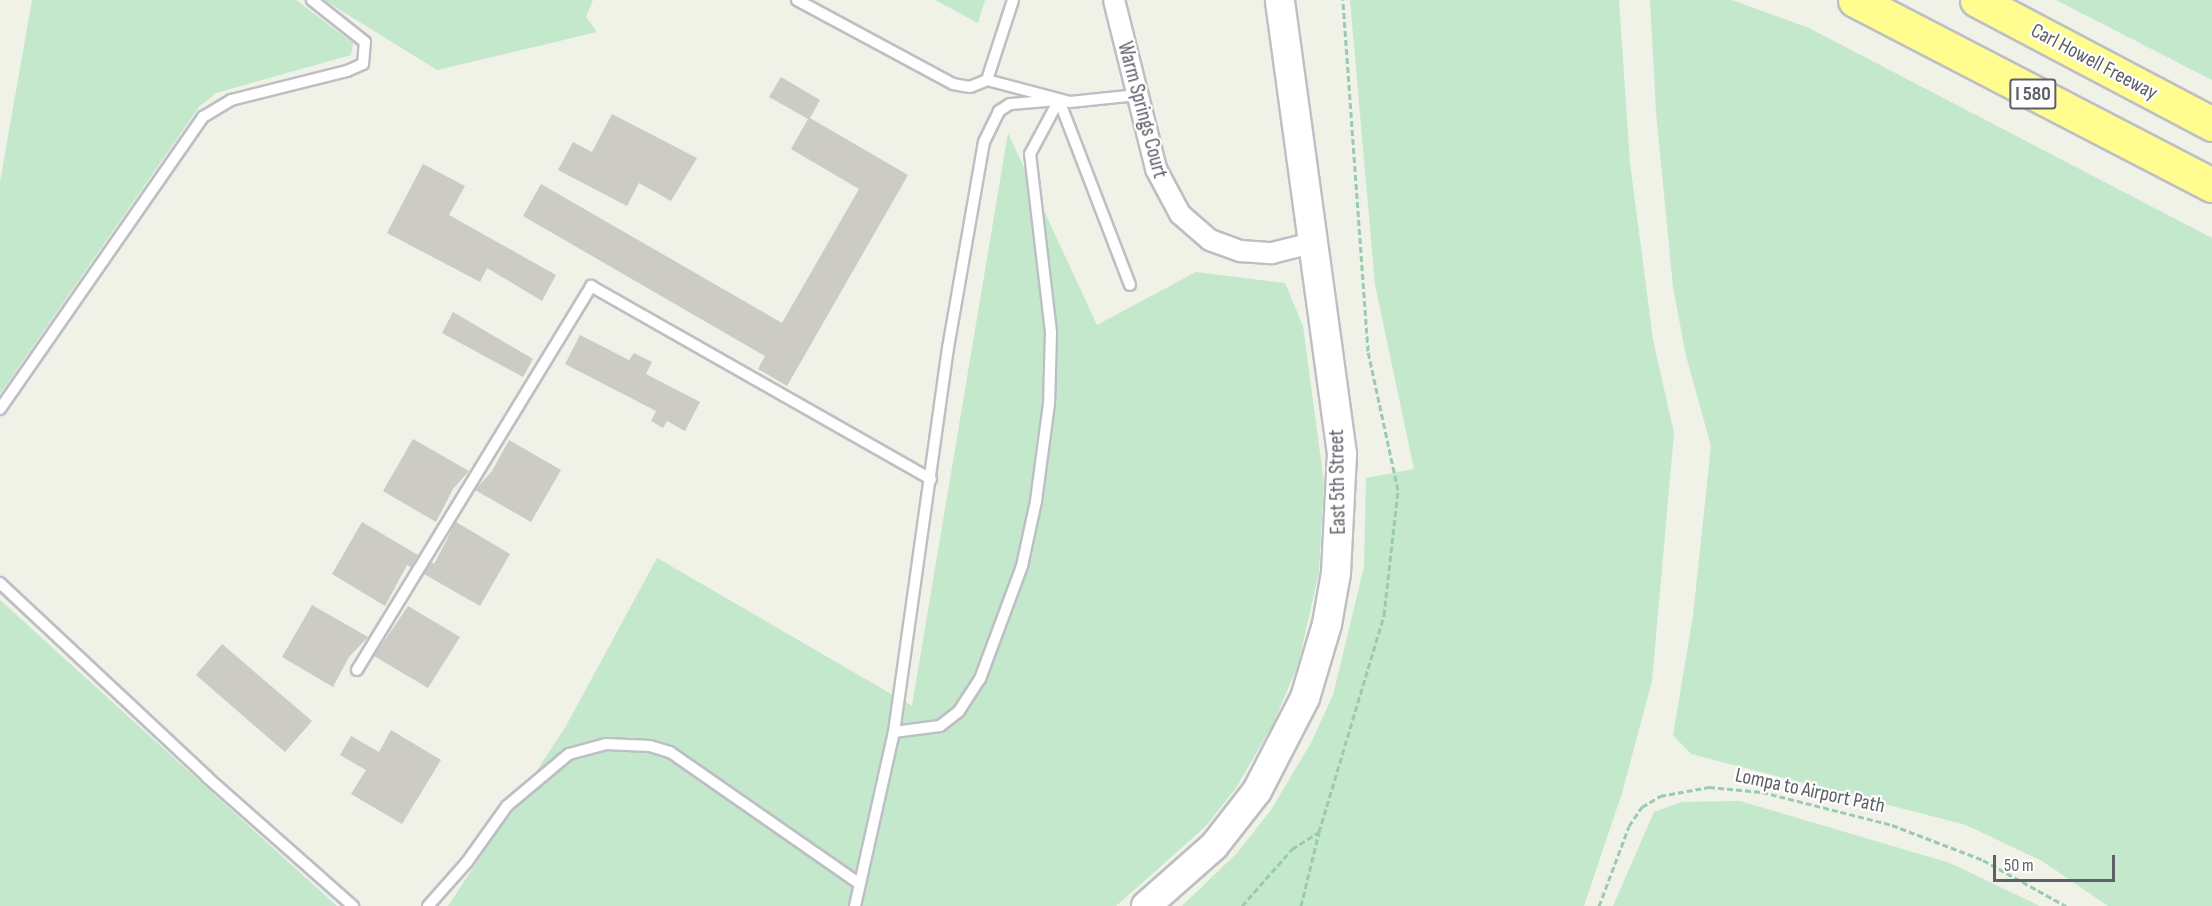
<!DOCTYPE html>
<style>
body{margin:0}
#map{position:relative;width:2212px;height:906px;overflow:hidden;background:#f0f1e7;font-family:"Sofia Sans Condensed",sans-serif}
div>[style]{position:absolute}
.green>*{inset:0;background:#c3e8cc}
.building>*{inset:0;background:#cccbc4}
.path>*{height:3px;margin-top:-1.5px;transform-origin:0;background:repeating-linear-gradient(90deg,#9bcab4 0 6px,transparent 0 9px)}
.roads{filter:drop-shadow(2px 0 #bebec5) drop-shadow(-2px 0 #bebec5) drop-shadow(0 2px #bebec5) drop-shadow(0 -2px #bebec5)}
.lane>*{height:10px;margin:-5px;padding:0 5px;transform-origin:5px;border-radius:5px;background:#fff}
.street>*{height:20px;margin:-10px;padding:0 10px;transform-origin:10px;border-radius:10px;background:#fff}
.secondary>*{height:28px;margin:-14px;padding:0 14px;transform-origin:14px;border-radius:14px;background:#fff}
.highway>*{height:33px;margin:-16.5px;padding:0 16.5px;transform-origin:16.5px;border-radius:16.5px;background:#fffd8f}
span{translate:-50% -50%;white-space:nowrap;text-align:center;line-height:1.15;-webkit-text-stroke:4.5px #fff;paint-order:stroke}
.shield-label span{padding:2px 4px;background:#fff;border:2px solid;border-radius:4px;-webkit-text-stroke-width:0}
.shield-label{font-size:20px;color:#5e6067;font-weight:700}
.street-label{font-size:21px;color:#5e6067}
.scale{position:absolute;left:1993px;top:855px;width:122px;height:27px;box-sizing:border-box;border:3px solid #5e6067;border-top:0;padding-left:8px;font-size:18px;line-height:21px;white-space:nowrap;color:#5e6067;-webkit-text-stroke:4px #fff;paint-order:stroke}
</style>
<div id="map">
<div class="green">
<i style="clip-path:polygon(32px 0,296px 0,353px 43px,351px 55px,216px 93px,199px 107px,0 394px,0 182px)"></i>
<i style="clip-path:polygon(324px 0,593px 0,586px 17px,597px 32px,437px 70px)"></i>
<i style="clip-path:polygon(935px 0,985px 0,978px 23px)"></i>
<i style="clip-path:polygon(1350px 0,1619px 0,1630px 163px,1653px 340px,1674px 433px,1652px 681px,1622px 793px,1584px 906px,1182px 906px,1237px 853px,1271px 810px,1312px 741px,1333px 695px,1364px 567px,1366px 478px,1414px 469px,1375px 285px)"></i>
<i style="clip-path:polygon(1650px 0,1732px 0,1809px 28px,2212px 238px,2212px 906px,2108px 906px,2042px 861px,1966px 825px,1691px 754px,1673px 735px,1693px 616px,1711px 446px,1686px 356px,1673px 287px,1656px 112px)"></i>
<i style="clip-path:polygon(2056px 0,2212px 0,2212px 80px)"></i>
<i style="clip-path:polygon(1008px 133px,1097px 325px,1196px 272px,1285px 283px,1303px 326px,1324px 483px,1319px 572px,1298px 665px,1273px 724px,1236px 788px,1205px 827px,1116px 906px,448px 906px,566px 726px,657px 558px,912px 706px)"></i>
<i style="clip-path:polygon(0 600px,337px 906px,0 906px)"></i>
<i style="clip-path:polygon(1740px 801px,1950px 863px,2040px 906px,1613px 906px,1654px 812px,1682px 802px)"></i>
</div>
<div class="building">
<i style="clip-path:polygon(781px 77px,820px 100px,810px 118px,908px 175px,787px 386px,758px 369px,765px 356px,523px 216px,541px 184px,782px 323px,859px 189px,791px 149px,808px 119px,769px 97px)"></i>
<i style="clip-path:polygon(612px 114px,697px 158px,671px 201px,639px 183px,627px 206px,558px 170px,573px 142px,592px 152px)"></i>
<i style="clip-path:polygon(423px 164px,465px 186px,449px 215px,556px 275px,542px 301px,487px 268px,480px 282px,387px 233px)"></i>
<i style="clip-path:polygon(453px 312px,533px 359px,523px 377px,442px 333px)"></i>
<i style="clip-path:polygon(580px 335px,629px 360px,634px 353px,652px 362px,646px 374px,700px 402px,685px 431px,667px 421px,663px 428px,651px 421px,656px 411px,565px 364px)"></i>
<i style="clip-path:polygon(413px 439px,469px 471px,453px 489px,436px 522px,383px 491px)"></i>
<i style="clip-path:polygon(509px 440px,561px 470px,531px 522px,475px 490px,492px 471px)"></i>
<i style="clip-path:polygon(362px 522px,418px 555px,411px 567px,407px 565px,385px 606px,332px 574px)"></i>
<i style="clip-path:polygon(456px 522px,510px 554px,480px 606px,424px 574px,432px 562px,434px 564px)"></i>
<i style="clip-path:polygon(312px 605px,368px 637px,349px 657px,333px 687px,282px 657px)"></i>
<i style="clip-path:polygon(408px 606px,460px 637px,428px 688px,374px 656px)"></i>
<i style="clip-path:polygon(222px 644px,312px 721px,285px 752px,196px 675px)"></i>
<i style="clip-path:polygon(391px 730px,441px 760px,402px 824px,351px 794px,366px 770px,340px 755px,351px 736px,379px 752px)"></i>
</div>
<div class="path">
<i style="left:1242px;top:906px;width:76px;rotate:-48.7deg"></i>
<i style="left:1292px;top:849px;width:32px;rotate:-32deg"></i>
<i style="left:1301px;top:906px;width:76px;rotate:-76.3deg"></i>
<i style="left:1319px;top:832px;width:227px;rotate:-73.3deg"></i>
<i style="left:1384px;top:615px;width:126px;rotate:-83.6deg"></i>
<i style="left:1398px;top:490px;width:142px;rotate:-102.2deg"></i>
<i style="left:1368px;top:351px;width:352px;rotate:-94.1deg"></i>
<i style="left:1599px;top:906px;width:85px;rotate:-69.4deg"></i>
<i style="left:1629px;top:826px;width:23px;rotate:-56deg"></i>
<i style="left:1642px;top:807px;width:21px;rotate:-31deg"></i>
<i style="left:1660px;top:796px;width:50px;rotate:-10.4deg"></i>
<i style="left:1709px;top:787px;width:53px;rotate:5.4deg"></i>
<i style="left:1762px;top:792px;width:134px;rotate:14.2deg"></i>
<i style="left:1892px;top:825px;width:97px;rotate:21deg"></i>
<i style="left:1983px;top:860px;width:95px;rotate:29deg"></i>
</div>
<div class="roads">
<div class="lane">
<i style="left:797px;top:0;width:177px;rotate:28.3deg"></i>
<i style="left:953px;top:84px;width:17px;rotate:10deg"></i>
<i style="left:970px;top:87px;width:18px;rotate:-22deg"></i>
<i style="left:987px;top:80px;width:84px;rotate:-72deg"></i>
<i style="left:987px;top:80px;width:86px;rotate:14.8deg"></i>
<i style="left:1070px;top:102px;width:68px;rotate:-5.9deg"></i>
<i style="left:1059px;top:100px;width:198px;rotate:69deg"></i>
<i style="left:0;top:409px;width:356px;rotate:-55.2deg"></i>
<i style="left:203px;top:117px;width:33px;rotate:-31deg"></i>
<i style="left:231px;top:100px;width:120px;rotate:-14deg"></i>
<i style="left:347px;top:71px;width:17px;rotate:-24deg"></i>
<i style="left:363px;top:64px;width:22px;rotate:-85deg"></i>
<i style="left:365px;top:42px;width:68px;rotate:-141.6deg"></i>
<i style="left:0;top:583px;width:284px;rotate:43.1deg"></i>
<i style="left:207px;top:777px;width:195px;rotate:41.5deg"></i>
<i style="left:357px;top:670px;width:450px;rotate:-58.6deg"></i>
<i style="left:591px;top:286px;width:391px;rotate:29.6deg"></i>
<i style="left:894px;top:732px;width:46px;rotate:-7.4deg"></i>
<i style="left:940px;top:726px;width:24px;rotate:-38deg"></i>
<i style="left:959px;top:711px;width:38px;rotate:-57deg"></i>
<i style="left:980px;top:679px;width:121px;rotate:-69.6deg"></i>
<i style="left:1022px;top:566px;width:66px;rotate:-77.8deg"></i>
<i style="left:1036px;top:501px;width:98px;rotate:-82.4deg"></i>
<i style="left:1049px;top:404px;width:72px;rotate:-88.4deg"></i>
<i style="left:1051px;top:332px;width:179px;rotate:-96.7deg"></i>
<i style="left:1030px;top:154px;width:61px;rotate:-61.8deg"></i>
<i style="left:428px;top:906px;width:59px;rotate:-48.4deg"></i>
<i style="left:467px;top:862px;width:69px;rotate:-54.5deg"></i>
<i style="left:507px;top:806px;width:81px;rotate:-40deg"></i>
<i style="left:569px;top:754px;width:38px;rotate:-15deg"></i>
<i style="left:606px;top:744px;width:44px;rotate:2.6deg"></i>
<i style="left:650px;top:746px;width:21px;rotate:17deg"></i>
<i style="left:670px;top:752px;width:231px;rotate:34.8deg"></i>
<i style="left:855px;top:906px;width:178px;rotate:-77.4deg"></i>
<i style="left:894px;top:732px;width:388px;rotate:-82deg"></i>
<i style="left:948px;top:348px;width:209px;rotate:-80.1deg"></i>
<i style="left:984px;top:142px;width:34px;rotate:-64deg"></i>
<i style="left:999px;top:111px;width:13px;rotate:-32deg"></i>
<i style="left:1010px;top:104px;width:49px;rotate:-4.7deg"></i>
</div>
<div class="street">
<i style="left:1114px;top:0;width:174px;rotate:76deg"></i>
<i style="left:1156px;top:169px;width:51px;rotate:61.9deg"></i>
<i style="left:1180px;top:214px;width:40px;rotate:41deg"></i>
<i style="left:1210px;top:240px;width:33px;rotate:20deg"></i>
<i style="left:1241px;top:251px;width:31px;rotate:4deg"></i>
<i style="left:1272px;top:253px;width:41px;rotate:-14deg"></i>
</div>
<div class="secondary">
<i style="left:1146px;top:906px;width:91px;rotate:-41.4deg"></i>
<i style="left:1214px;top:846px;width:70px;rotate:-52deg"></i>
<i style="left:1257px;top:791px;width:105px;rotate:-62.7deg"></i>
<i style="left:1305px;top:698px;width:77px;rotate:-73.4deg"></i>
<i style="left:1327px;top:624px;width:52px;rotate:-80deg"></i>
<i style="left:1336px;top:573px;width:119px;rotate:-87.1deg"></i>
<i style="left:1342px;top:454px;width:458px;rotate:-97.8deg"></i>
</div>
<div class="highway">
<i style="left:1855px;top:0;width:402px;rotate:27.4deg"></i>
<i style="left:1977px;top:0;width:266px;rotate:27.8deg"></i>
</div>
</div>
<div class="shield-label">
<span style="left:2033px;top:94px">I 580</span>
</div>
<div class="street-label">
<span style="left:2094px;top:62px;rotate:28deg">Carl Howell Freeway</span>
<span style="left:1142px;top:110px;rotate:75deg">Warm Springs Court</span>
<span style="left:1338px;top:482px;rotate:-91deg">East 5th Street</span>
<span style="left:1810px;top:791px;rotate:12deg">Lompa to Airport Path</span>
</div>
<div class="scale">50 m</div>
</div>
